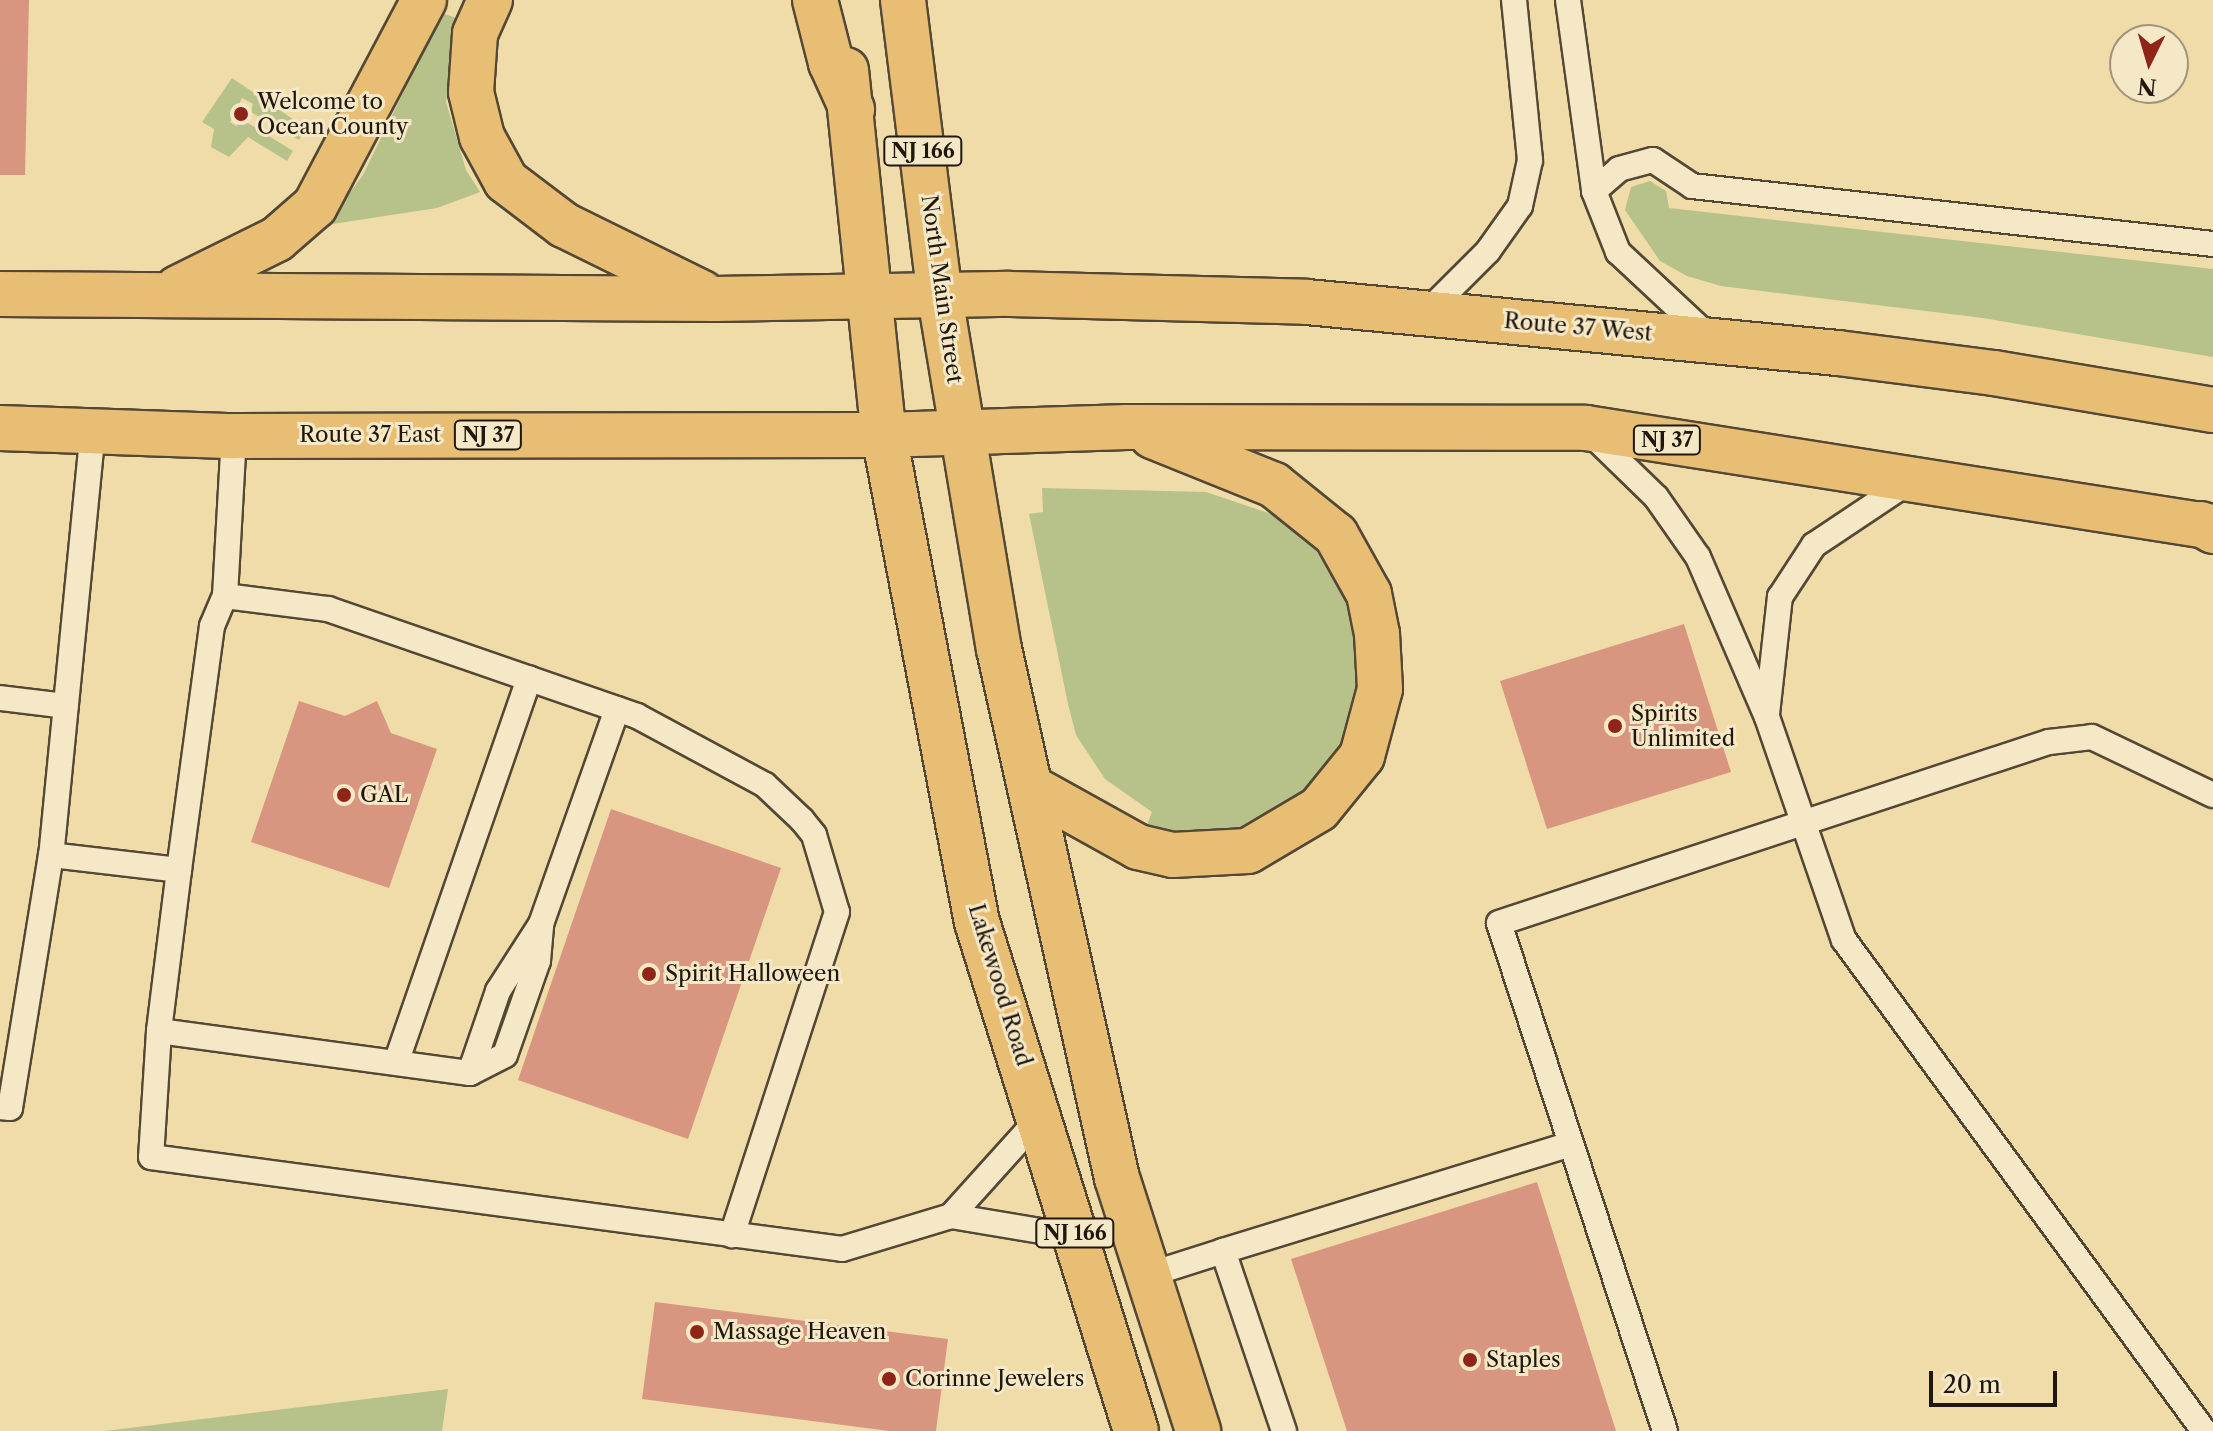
<!DOCTYPE html>
<style>
body{margin:0}
#map{position:relative;width:2213px;height:1431px;overflow:hidden;background:#f0dca9;font-family:"Libre Caslon Text",serif}
div>[style]{position:absolute}
.green>*{inset:0;background:#b7c18a}
.building>*{inset:0;background:#d89681}
.roads{filter:drop-shadow(2px 0 #544835) drop-shadow(-2px 0 #544835) drop-shadow(0 2px #544835) drop-shadow(0 -2px #544835)}
.service>*{height:24px;margin:-12px;padding:0 12px;transform-origin:12px;border-radius:12px;background:#f5e8c7}
.primary>*{height:44px;margin:-22px;padding:0 22px;transform-origin:22px;border-radius:22px;background:#e8be74}
.trunk>*{height:44px;margin:-22px;padding:0 22px;transform-origin:22px;border-radius:22px;background:#e8be74}
.motorway>*{height:44px;margin:-22px;padding:0 22px;transform-origin:22px;border-radius:22px;background:#e8be74}
.dots>*{width:22px;height:22px;translate:-50% -50%;box-sizing:border-box;border:4px solid #f5e8c7;border-radius:50%}
span{translate:-50% -50%;white-space:nowrap;text-align:center;line-height:1.15;-webkit-text-stroke:6px #f5e8c7;paint-order:stroke}
.shield-label span{padding:2px 6px;background:#f5e8c7;border:2px solid;border-radius:6px;-webkit-text-stroke-width:0}
.shield-label{font-size:20px;color:#20170e;font-weight:700}
.poi-label{font-size:22px;color:#20170e}
.left{translate:0 -50%;text-align:left}
.street-label{font-size:22px;color:#20170e}
.north{position:absolute;left:2109px;top:24px;width:80px;height:80px;box-sizing:border-box;background:#f5e8c7;border:2px solid #a0947d;border-radius:50%;rotate:185deg;font-size:22px;font-weight:700;line-height:32px;text-align:center;color:#20170e}
.north::after{content:'';display:block;margin:auto;width:28px;height:36px;background:#8f2418;clip-path:polygon(50% 0,100% 100%,50% 72%,0 100%)}
.scale{position:absolute;left:1929px;top:1371px;width:128px;height:36px;box-sizing:border-box;border:4px solid #20170e;border-top:0;padding-left:10px;font-size:24px;line-height:28px;white-space:nowrap;color:#20170e;-webkit-text-stroke:6px #f5e8c7;paint-order:stroke}
</style>
<div id="map">
<div class="green">
<i style="clip-path:polygon(442px 13px,456px 18px,446px 102px,466px 170px,480px 192px,437px 208px,326px 225px,363px 175px)"></i>
<i style="clip-path:polygon(232px 78px,306px 128px,299px 140px,251px 112px,253px 104px,242px 98px,230px 122px,236px 126px,243px 120px,293px 151px,287px 161px,248px 137px,229px 157px,211px 147px,214px 129px,202px 122px)"></i>
<i style="clip-path:polygon(1650px 181px,1666px 191px,1669px 208px,2213px 269px,2213px 357px,1983px 318px,1721px 286px,1687px 276px,1660px 261px,1625px 210px,1631px 187px)"></i>
<i style="clip-path:polygon(1042px 488px,1206px 492px,1277px 516px,1315px 549px,1350px 607px,1360px 683px,1344px 741px,1309px 789px,1260px 823px,1223px 833px,1175px 833px,1147px 825px,1152px 812px,1105px 779px,1076px 735px,1068px 704px,1029px 514px,1043px 512px)"></i>
<i style="clip-path:polygon(448px 1389px,442px 1431px,105px 1431px)"></i>
</div>
<div class="building">
<i style="clip-path:polygon(0 0,29px 0,25px 175px,0 175px)"></i>
<i style="clip-path:polygon(1684px 624px,1731px 772px,1547px 829px,1500px 681px)"></i>
<i style="clip-path:polygon(299px 701px,345px 716px,377px 701px,391px 733px,437px 749px,389px 888px,251px 842px)"></i>
<i style="clip-path:polygon(611px 809px,781px 868px,688px 1139px,518px 1080px)"></i>
<i style="clip-path:polygon(1537px 1182px,1616px 1431px,1347px 1431px,1291px 1259px)"></i>
<i style="clip-path:polygon(655px 1302px,948px 1339px,936px 1431px,889px 1431px,642px 1399px)"></i>
</div>
<div class="roads">
<div class="service">
<i style="left:1568px;top:0;width:193px;rotate:82.2deg"></i>
<i style="left:1594px;top:191px;width:66px;rotate:68.5deg"></i>
<i style="left:1618px;top:252px;width:125px;rotate:43deg"></i>
<i style="left:1594px;top:191px;width:33px;rotate:-41deg"></i>
<i style="left:1619px;top:169px;width:35px;rotate:-15deg"></i>
<i style="left:1653px;top:160px;width:47px;rotate:33.7deg"></i>
<i style="left:1692px;top:186px;width:524px;rotate:6.35deg"></i>
<i style="left:1424px;top:315px;width:91px;rotate:-45deg"></i>
<i style="left:1488px;top:251px;width:55px;rotate:-54.6deg"></i>
<i style="left:1520px;top:206px;width:47px;rotate:-77.7deg"></i>
<i style="left:1530px;top:160px;width:161px;rotate:-95.7deg"></i>
<i style="left:93px;top:429px;width:428px;rotate:95.6deg"></i>
<i style="left:51px;top:855px;width:129px;rotate:6.7deg"></i>
<i style="left:179px;top:870px;width:162px;rotate:97.1deg"></i>
<i style="left:159px;top:1031px;width:126px;rotate:93.6deg"></i>
<i style="left:151px;top:1157px;width:697px;rotate:7.58deg"></i>
<i style="left:842px;top:1249px;width:114px;rotate:-16.8deg"></i>
<i style="left:1590px;top:433px;width:92px;rotate:44.1deg"></i>
<i style="left:1656px;top:497px;width:73px;rotate:55deg"></i>
<i style="left:1698px;top:557px;width:174px;rotate:66.7deg"></i>
<i style="left:1767px;top:717px;width:236px;rotate:71deg"></i>
<i style="left:1844px;top:940px;width:609px;rotate:53.75deg"></i>
<i style="left:225px;top:596px;width:104px;rotate:7.2deg"></i>
<i style="left:328px;top:609px;width:327px;rotate:19.1deg"></i>
<i style="left:637px;top:716px;width:145px;rotate:28.3deg"></i>
<i style="left:765px;top:785px;width:51px;rotate:43.4deg"></i>
<i style="left:802px;top:820px;width:19px;rotate:51deg"></i>
<i style="left:814px;top:835px;width:80px;rotate:73.4deg"></i>
<i style="left:837px;top:912px;width:340px;rotate:108deg"></i>
<i style="left:0;top:698px;width:66px;rotate:6.9deg"></i>
<i style="left:1767px;top:714px;width:118px;rotate:-83.7deg"></i>
<i style="left:1780px;top:597px;width:62px;rotate:-56.8deg"></i>
<i style="left:1814px;top:545px;width:115px;rotate:-33.7deg"></i>
<i style="left:179px;top:870px;width:246px;rotate:-82.3deg"></i>
<i style="left:212px;top:626px;width:33px;rotate:-67deg"></i>
<i style="left:225px;top:596px;width:160px;rotate:-86.8deg"></i>
<i style="left:159px;top:1031px;width:314px;rotate:7.7deg"></i>
<i style="left:470px;top:1073px;width:39px;rotate:-27deg"></i>
<i style="left:505px;top:1055px;width:100px;rotate:-70.7deg"></i>
<i style="left:538px;top:961px;width:37px;rotate:-85deg"></i>
<i style="left:397px;top:1060px;width:404px;rotate:-70.9deg"></i>
<i style="left:470px;top:1073px;width:87px;rotate:-71.1deg"></i>
<i style="left:498px;top:991px;width:80px;rotate:-57.3deg"></i>
<i style="left:541px;top:924px;width:228px;rotate:-70.5deg"></i>
<i style="left:0;top:1107px;width:10px;rotate:6deg"></i>
<i style="left:10px;top:1108px;width:256px;rotate:-80.8deg"></i>
<i style="left:1041px;top:1116px;width:135px;rotate:132deg"></i>
<i style="left:951px;top:1216px;width:127px;rotate:9.5deg"></i>
<i style="left:1148px;top:1275px;width:79px;rotate:-17.7deg"></i>
<i style="left:1284px;top:1431px;width:190px;rotate:-108.7deg"></i>
<i style="left:1223px;top:1251px;width:364px;rotate:-17.1deg"></i>
<i style="left:1665px;top:1431px;width:534px;rotate:-108.1deg"></i>
<i style="left:1499px;top:923px;width:579px;rotate:-18.22deg"></i>
<i style="left:2049px;top:742px;width:43px;rotate:-6.6deg"></i>
<i style="left:2092px;top:737px;width:134px;rotate:25.6deg"></i>
</div>
<div class="primary">
<i style="left:903px;top:0;width:299px;rotate:82.9deg"></i>
<i style="left:940px;top:297px;width:357px;rotate:80.5deg"></i>
<i style="left:999px;top:649px;width:542px;rotate:77.43deg"></i>
<i style="left:1117px;top:1178px;width:266px;rotate:72.2deg"></i>
<i style="left:846px;top:70px;width:367px;rotate:84.1deg"></i>
<i style="left:884px;top:435px;width:496px;rotate:79.2deg"></i>
<i style="left:977px;top:922px;width:533px;rotate:72.65deg"></i>
</div>
<div class="trunk">
<i style="left:490px;top:0;width:37px;rotate:114deg"></i>
<i style="left:475px;top:34px;width:58px;rotate:93.9deg"></i>
<i style="left:471px;top:92px;width:46px;rotate:76.3deg"></i>
<i style="left:482px;top:137px;width:50px;rotate:61.4deg"></i>
<i style="left:506px;top:181px;width:73px;rotate:37.2deg"></i>
<i style="left:564px;top:225px;width:154px;rotate:26.2deg"></i>
<i style="left:815px;top:0;width:65px;rotate:75.7deg"></i>
<i style="left:831px;top:63px;width:51px;rotate:65.5deg"></i>
<i style="left:178px;top:288px;width:110px;rotate:-26.3deg"></i>
<i style="left:277px;top:239px;width:50px;rotate:-41deg"></i>
<i style="left:315px;top:206px;width:233px;rotate:-62.1deg"></i>
<i style="left:0;top:294px;width:715px;rotate:0.4deg"></i>
<i style="left:715px;top:299px;width:295px;rotate:-1deg"></i>
<i style="left:1010px;top:294px;width:297px;rotate:1.5deg"></i>
<i style="left:1307px;top:302px;width:533px;rotate:5.49deg"></i>
<i style="left:1838px;top:353px;width:157px;rotate:7.3deg"></i>
<i style="left:1994px;top:373px;width:222px;rotate:9.6deg"></i>
<i style="left:0;top:428px;width:234px;rotate:2deg"></i>
<i style="left:234px;top:436px;width:650px;rotate:-0.09deg"></i>
<i style="left:884px;top:435px;width:243px;rotate:-1.9deg"></i>
<i style="left:1127px;top:427px;width:459px;rotate:0.1deg"></i>
<i style="left:1586px;top:428px;width:635px;rotate:8.97deg"></i>
<i style="left:1032px;top:788px;width:121px;rotate:29.1deg"></i>
<i style="left:1138px;top:847px;width:36px;rotate:13deg"></i>
<i style="left:1173px;top:855px;width:75px;rotate:-3.1deg"></i>
<i style="left:1248px;top:851px;width:82px;rotate:-30.6deg"></i>
<i style="left:1319px;top:809px;width:68px;rotate:-50.9deg"></i>
<i style="left:1362px;top:756px;width:69px;rotate:-75deg"></i>
<i style="left:1380px;top:689px;width:55px;rotate:-93.1deg"></i>
<i style="left:1377px;top:634px;width:41px;rotate:-101.3deg"></i>
<i style="left:1369px;top:594px;width:68px;rotate:-119.2deg"></i>
<i style="left:1336px;top:535px;width:80px;rotate:-141.1deg"></i>
<i style="left:1274px;top:485px;width:131px;rotate:-158.1deg"></i>
</div>
<div class="motorway">
<i style="left:2201px;top:524px;width:14px;rotate:30deg"></i>
</div>
</div>
<div class="dots">
<i style="left:241px;top:114px;background:#8f2418"></i>
<i style="left:1615px;top:726px;background:#8f2418"></i>
<i style="left:344px;top:795px;background:#8f2418"></i>
<i style="left:649px;top:974px;background:#8f2418"></i>
<i style="left:697px;top:1332px;background:#8f2418"></i>
<i style="left:1470px;top:1360px;background:#8f2418"></i>
<i style="left:889px;top:1379px;background:#8f2418"></i>
</div>
<div class="shield-label">
<span style="left:923px;top:151px">NJ 166</span>
<span style="left:488px;top:435px">NJ 37</span>
<span style="left:1667px;top:440px">NJ 37</span>
<span style="left:1075px;top:1233px">NJ 166</span>
</div>
<div class="poi-label">
<span class="left" style="left:257px;top:114px">Welcome to<br>Ocean County</span>
<span class="left" style="left:1631px;top:726px">Spirits<br>Unlimited</span>
<span class="left" style="left:360px;top:795px">GAL</span>
<span class="left" style="left:665px;top:974px">Spirit Halloween</span>
<span class="left" style="left:713px;top:1332px">Massage Heaven</span>
<span class="left" style="left:1486px;top:1360px">Staples</span>
<span class="left" style="left:905px;top:1379px">Corinne Jewelers</span>
</div>
<div class="street-label">
<span style="left:942px;top:289px;rotate:82deg">North Main Street</span>
<span style="left:1578px;top:327px;rotate:5deg">Route 37 West</span>
<span style="left:370px;top:435px">Route 37 East</span>
<span style="left:1000px;top:985px;rotate:73deg">Lakewood Road</span>
</div>
<div class="north">N</div>
<div class="scale">20 m</div>
</div>
